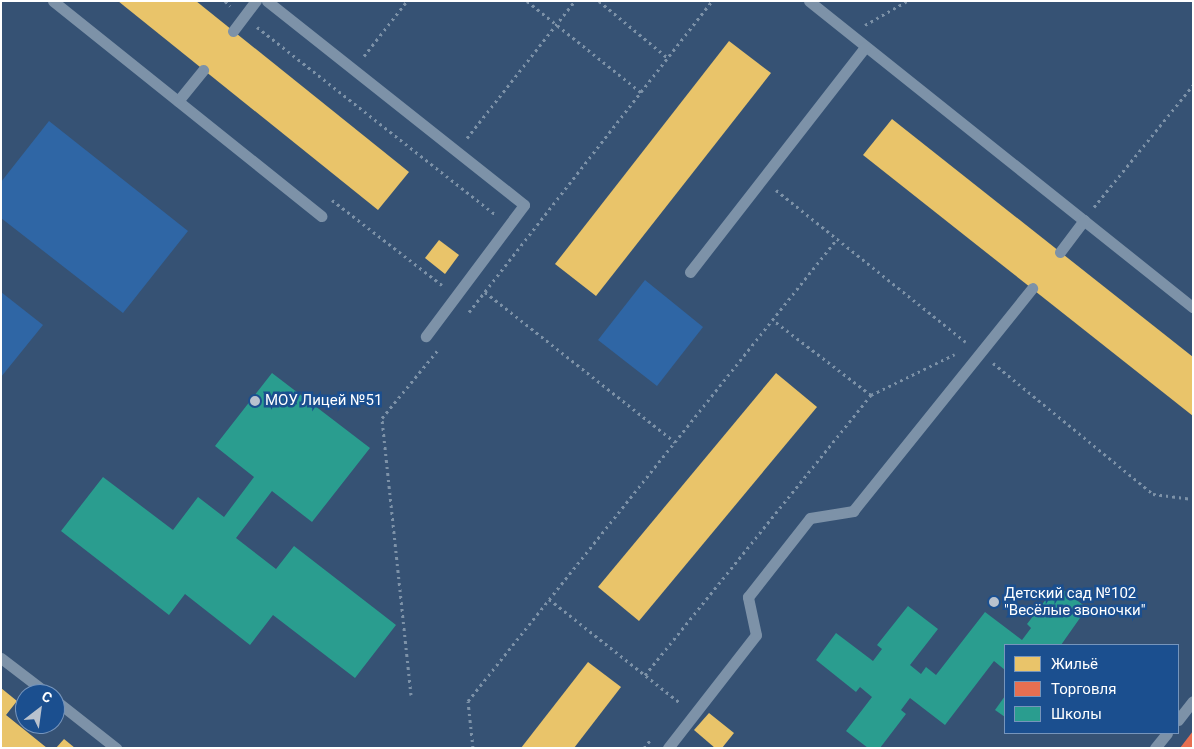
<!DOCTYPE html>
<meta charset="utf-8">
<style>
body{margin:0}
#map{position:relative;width:1194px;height:749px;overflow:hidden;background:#365274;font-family:Roboto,sans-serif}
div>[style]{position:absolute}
.green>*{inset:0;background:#2f66a5}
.homes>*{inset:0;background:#e9c46a}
.shops>*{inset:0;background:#e76f51}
.schools>*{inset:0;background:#2a9d8f}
.path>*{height:3px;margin-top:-1.5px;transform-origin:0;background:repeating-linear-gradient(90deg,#7d92a8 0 2.5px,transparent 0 6.5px)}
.lane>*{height:11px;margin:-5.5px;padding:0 5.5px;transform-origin:5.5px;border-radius:5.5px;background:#7d92a8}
.dots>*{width:14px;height:14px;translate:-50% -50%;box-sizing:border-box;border:2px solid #1b4f8f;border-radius:50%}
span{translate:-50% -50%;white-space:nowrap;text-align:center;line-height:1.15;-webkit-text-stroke:5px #1b4f8f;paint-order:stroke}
.poi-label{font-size:15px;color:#fff}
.left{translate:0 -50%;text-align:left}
.frame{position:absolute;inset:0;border:2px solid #fff;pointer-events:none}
.legend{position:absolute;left:1004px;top:644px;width:175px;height:90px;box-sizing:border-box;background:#1b4f8f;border:1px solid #7695bc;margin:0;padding:6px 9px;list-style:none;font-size:15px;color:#fff}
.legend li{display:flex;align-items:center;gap:10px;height:25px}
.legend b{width:25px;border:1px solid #7695bc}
.north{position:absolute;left:15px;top:684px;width:50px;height:50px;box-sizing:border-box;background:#1b4f8f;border:1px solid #7695bc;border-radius:50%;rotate:30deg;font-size:14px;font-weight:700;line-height:20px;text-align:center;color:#fff}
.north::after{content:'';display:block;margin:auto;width:18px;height:22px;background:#b9c2ce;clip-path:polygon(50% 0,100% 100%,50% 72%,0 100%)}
</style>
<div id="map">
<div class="green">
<i style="clip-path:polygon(49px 121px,188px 231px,123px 313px,1px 218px,1px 182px)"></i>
<i style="clip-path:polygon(645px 280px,703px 327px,657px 386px,598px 340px)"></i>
<i style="clip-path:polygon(1px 292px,43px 325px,1px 377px)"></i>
</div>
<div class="homes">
<i style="clip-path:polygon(118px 1px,196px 1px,409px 172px,378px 210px)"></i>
<i style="clip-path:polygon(729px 41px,771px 73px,596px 296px,555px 264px)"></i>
<i style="clip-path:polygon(892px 119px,1193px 357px,1193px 416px,863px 155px)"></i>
<i style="clip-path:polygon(439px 240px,459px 255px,445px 274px,425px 258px)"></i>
<i style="clip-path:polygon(776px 373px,817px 407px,639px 621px,598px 587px)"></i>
<i style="clip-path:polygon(588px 662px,621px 687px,574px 748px,521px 748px)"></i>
<i style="clip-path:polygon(1px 688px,17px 701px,6px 715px,47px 748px,1px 748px)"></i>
<i style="clip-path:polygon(709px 713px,734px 733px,722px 748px,715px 748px,694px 730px)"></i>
<i style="clip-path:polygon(64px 739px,75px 748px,56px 748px)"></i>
</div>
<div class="shops">
<i style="clip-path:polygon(1193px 731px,1193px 748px,1180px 748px)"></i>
</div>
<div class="schools">
<i style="clip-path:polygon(272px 373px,370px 448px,312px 522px,272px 491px,236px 538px,276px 569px,294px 546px,396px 625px,355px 678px,273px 615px,250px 645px,185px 594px,169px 615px,61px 531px,103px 477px,173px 530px,198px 497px,224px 517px,254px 477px,215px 446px)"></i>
<i style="clip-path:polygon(1057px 585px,1087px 608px,1061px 645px,1005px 645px,1005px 670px,994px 661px,945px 725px,910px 698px,901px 710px,906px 714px,880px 748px,868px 748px,846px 731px,872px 697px,860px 687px,856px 692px,816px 660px,836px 633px,873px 661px,882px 649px,877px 645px,908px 606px,938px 629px,910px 665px,921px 674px,926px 667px,936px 675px,985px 612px,1022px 640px,1031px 628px,1027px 624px)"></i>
<i style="clip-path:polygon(1005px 696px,1005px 717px,995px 710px)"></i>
</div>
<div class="path">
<i style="left:225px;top:1px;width:7px;rotate:45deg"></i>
<i style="left:527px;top:1px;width:147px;rotate:38.7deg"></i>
<i style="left:599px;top:1px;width:89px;rotate:39.6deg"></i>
<i style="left:865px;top:25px;width:48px;rotate:-29.7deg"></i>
<i style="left:257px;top:27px;width:303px;rotate:38.2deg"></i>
<i style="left:364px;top:56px;width:70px;rotate:-52deg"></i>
<i style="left:467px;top:138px;width:174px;rotate:-51.8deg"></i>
<i style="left:776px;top:190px;width:243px;rotate:38.7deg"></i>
<i style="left:332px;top:200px;width:139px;rotate:37.7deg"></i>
<i style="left:1094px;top:207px;width:157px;rotate:-50.9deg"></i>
<i style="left:485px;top:292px;width:242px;rotate:38.3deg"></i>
<i style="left:469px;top:312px;width:395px;rotate:-52deg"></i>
<i style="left:993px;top:363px;width:207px;rotate:39.3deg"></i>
<i style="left:1153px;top:494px;width:40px;rotate:7.1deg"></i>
<i style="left:871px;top:395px;width:93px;rotate:-26deg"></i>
<i style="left:549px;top:599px;width:167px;rotate:38.4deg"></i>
<i style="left:645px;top:675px;width:360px;rotate:-51.1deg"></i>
<i style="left:871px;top:395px;width:123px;rotate:-142.6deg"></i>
<i style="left:411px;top:695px;width:279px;rotate:-96deg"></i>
<i style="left:382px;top:418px;width:87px;rotate:-50.6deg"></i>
<i style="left:473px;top:748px;width:47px;rotate:-96.1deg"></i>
<i style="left:468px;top:701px;width:591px;rotate:-51.39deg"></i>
<i style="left:644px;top:748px;width:11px;rotate:-52deg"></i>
</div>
<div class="lane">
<i style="left:53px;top:1px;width:344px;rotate:38.7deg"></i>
<i style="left:267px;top:1px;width:328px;rotate:38.4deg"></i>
<i style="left:524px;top:205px;width:164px;rotate:126.8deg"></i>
<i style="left:809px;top:1px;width:491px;rotate:38.6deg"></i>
<i style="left:233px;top:31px;width:38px;rotate:-53deg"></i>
<i style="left:178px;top:101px;width:40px;rotate:-51deg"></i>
<i style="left:1060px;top:252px;width:40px;rotate:-53deg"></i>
<i style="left:690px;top:272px;width:285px;rotate:-52.1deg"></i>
<i style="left:1px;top:658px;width:59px;rotate:37.5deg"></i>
<i style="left:55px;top:700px;width:78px;rotate:38.2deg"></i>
<i style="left:1178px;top:720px;width:24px;rotate:-52deg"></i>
<i style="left:668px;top:748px;width:143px;rotate:-52.1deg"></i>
<i style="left:756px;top:635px;width:39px;rotate:-102deg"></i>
<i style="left:748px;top:597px;width:100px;rotate:-51.9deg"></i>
<i style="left:810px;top:518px;width:44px;rotate:-9.2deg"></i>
<i style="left:853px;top:511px;width:286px;rotate:-51.2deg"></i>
<i style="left:1155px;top:748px;width:19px;rotate:-51deg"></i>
</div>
<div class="dots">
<i style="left:255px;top:401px;background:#b9c2ce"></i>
<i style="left:994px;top:602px;background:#b9c2ce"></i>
</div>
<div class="poi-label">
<span class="left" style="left:265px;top:401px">МОУ Лицей №51</span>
<span class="left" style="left:1004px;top:602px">Детский сад №102<br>"Весёлые звоночки"</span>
</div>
<div class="frame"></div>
<ul class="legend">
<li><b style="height:14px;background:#e9c46a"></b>Жильё</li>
<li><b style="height:14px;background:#e76f51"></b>Торговля</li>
<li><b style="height:14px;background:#2a9d8f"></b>Школы</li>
</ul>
<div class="north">С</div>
</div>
